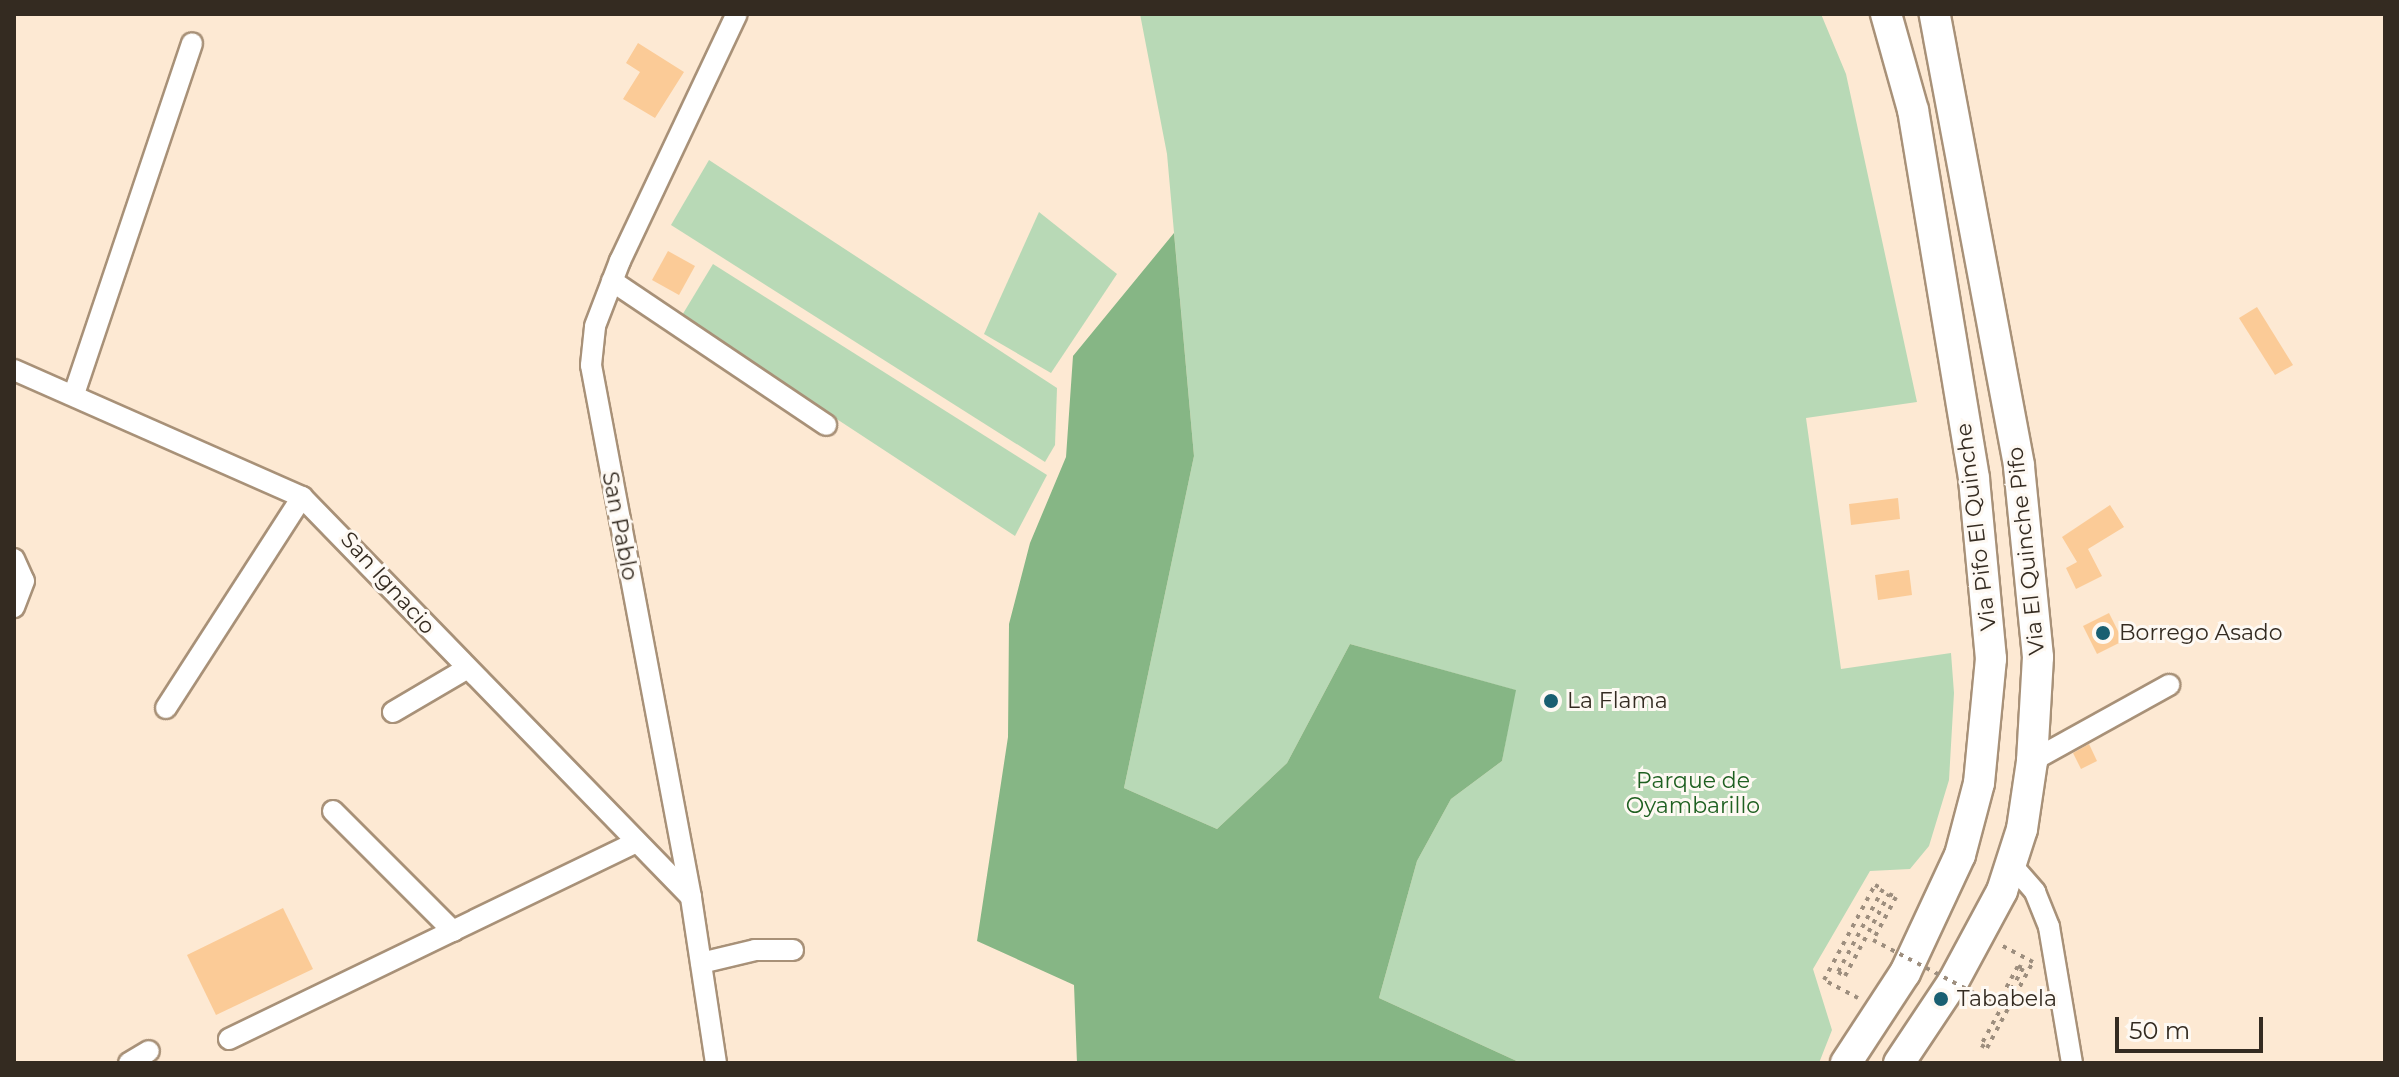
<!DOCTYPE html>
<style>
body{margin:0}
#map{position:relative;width:2399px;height:1077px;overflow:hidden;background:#fde9d3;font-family:Montserrat,sans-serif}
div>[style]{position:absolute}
.green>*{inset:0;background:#b8d9b6}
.forest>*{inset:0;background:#86b685}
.building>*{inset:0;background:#fbcb97}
.path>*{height:4px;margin-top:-2px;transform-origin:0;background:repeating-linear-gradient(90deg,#9d8e7e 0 4px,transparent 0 10px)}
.roads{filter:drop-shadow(2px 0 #a89178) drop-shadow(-2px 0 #a89178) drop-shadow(0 2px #a89178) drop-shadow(0 -2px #a89178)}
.minor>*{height:20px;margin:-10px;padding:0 10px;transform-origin:10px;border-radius:10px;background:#fff}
.highway>*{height:30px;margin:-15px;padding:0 15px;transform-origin:15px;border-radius:15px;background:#fff}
.path-bridge>*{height:4px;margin-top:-2px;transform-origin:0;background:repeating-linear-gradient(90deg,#9d8e7e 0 4px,transparent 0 10px)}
.dots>*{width:22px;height:22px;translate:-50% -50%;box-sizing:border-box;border:4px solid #fef9f3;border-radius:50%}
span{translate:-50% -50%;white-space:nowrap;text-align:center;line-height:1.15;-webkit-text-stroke:6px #fef9f3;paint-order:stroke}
.street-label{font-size:22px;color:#342b21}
.poi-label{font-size:22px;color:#342b21}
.left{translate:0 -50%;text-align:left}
.park-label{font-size:22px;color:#1f6021}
.frame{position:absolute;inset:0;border:16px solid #342b21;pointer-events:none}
.scale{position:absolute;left:2115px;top:1017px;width:148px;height:36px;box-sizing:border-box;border:4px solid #342b21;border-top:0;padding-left:10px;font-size:24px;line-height:28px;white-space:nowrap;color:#342b21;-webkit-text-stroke:6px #fef9f3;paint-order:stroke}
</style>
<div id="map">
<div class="green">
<i style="clip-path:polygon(1140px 14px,1821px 14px,1846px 74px,1917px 402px,1806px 418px,1841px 669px,1951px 653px,1954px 693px,1949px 780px,1929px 846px,1910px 869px,1870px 871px,1813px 969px,1832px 1030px,1819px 1063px,1521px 1063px,1379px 998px,1417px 861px,1451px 799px,1502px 761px,1515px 690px,1350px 644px,1287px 763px,1217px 829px,1124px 788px,1194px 456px,1167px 154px)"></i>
<i style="clip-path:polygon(709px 160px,1057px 388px,1055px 445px,1045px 462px,671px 225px)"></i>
<i style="clip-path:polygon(1039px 212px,1117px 274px,1051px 373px,984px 334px)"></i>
<i style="clip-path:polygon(713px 264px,1047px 475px,1015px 536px,681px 317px)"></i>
</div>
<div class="forest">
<i style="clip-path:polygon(1174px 233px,1194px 456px,1124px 788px,1217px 829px,1287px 763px,1350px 644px,1516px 690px,1502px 761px,1451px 799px,1417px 861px,1379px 998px,1521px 1063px,1077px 1063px,1074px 985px,977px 941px,1008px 737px,1009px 624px,1030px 543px,1066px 457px,1073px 356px)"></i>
</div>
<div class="building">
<i style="clip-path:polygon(638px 43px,684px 72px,655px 118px,623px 99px,640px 72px,626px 63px)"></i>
<i style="clip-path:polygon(668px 251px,695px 266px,679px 295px,652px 280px)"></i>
<i style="clip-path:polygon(2257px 307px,2293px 365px,2275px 375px,2239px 318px)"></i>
<i style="clip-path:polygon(1898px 498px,1900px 519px,1851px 525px,1849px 504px)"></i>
<i style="clip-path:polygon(2110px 505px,2124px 527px,2088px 549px,2102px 576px,2076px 589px,2066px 568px,2077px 562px,2062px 537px)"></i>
<i style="clip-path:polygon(1909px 570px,1912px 595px,1878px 600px,1875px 575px)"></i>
<i style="clip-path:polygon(2109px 613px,2123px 641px,2097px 654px,2083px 626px)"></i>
<i style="clip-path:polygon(2089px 744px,2097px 761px,2081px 769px,2073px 753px)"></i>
<i style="clip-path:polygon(283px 908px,313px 969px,216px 1015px,187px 955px)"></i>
</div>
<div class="path">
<i style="left:1858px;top:998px;width:38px;rotate:-152deg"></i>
<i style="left:1824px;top:980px;width:108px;rotate:-61.8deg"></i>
<i style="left:1875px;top:885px;width:9px;rotate:27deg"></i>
<i style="left:1883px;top:889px;width:94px;rotate:118.5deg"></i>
<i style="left:1838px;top:972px;width:8px;rotate:30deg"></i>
<i style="left:1845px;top:976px;width:93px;rotate:-61.8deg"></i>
<i style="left:1889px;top:894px;width:8px;rotate:23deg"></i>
<i style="left:1896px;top:897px;width:49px;rotate:118.1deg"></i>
<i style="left:1997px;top:1005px;width:44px;rotate:-61.7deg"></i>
<i style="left:2018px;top:966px;width:5px;rotate:22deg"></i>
<i style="left:2023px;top:968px;width:88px;rotate:118.6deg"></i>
<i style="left:1981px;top:1045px;width:7px;rotate:27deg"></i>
<i style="left:1987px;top:1048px;width:98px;rotate:-61.9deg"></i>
<i style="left:2033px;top:962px;width:38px;rotate:-152deg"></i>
</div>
<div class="roads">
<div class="minor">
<i style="left:612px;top:281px;width:258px;rotate:33.9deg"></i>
<i style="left:14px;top:370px;width:315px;rotate:23.8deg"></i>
<i style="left:302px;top:497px;width:558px;rotate:45.8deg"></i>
<i style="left:74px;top:394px;width:370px;rotate:-71.4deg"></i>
<i style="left:14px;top:559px;width:24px;rotate:66deg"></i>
<i style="left:24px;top:581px;width:28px;rotate:111deg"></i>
<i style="left:166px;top:708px;width:251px;rotate:-57.2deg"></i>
<i style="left:393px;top:712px;width:85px;rotate:-30.5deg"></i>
<i style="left:2032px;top:761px;width:157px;rotate:-29deg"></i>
<i style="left:333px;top:811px;width:170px;rotate:45deg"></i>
<i style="left:2011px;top:864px;width:37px;rotate:49deg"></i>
<i style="left:2035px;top:892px;width:38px;rotate:68deg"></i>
<i style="left:2049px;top:927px;width:138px;rotate:80.4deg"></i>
<i style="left:701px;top:963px;width:56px;rotate:-13.5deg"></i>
<i style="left:755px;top:950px;width:38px"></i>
<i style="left:229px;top:1039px;width:451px;rotate:-25.8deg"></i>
<i style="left:129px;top:1063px;width:23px;rotate:-31deg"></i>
<i style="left:716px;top:1063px;width:168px;rotate:-98.6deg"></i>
<i style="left:691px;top:897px;width:541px;rotate:-100.65deg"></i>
<i style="left:591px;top:365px;width:39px;rotate:-84deg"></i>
<i style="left:595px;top:326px;width:70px;rotate:-69deg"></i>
<i style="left:620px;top:261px;width:273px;rotate:-64.7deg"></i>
</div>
<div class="highway">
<i style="left:1846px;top:1063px;width:108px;rotate:-56.8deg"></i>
<i style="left:1905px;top:973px;width:130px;rotate:-65deg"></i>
<i style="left:1960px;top:855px;width:74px;rotate:-75.2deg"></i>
<i style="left:1979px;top:783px;width:125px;rotate:-84.5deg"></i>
<i style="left:1991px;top:659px;width:182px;rotate:-95.4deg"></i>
<i style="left:1974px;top:478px;width:373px;rotate:-99.4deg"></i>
<i style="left:1913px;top:110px;width:100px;rotate:-105.7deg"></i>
<i style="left:1899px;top:1063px;width:97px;rotate:-56.3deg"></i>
<i style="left:1953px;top:982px;width:103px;rotate:-61.7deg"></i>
<i style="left:2002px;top:891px;width:65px;rotate:-72.1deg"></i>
<i style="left:2022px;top:829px;width:69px;rotate:-81.6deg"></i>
<i style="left:2032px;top:761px;width:104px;rotate:-86.7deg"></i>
<i style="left:2038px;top:657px;width:193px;rotate:-95.7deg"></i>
<i style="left:2019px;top:465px;width:459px;rotate:-100.6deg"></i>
</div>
</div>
<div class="path-bridge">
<i style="left:1873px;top:940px;width:140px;rotate:27.7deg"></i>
</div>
<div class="dots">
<i style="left:2103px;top:633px;background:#1a5f71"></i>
<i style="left:1551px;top:701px;background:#1a5f71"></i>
<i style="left:1941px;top:999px;background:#1a5f71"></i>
</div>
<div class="street-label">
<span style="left:620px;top:526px;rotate:79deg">San Pablo</span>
<span style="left:1976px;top:527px;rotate:-97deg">Via Pifo El Quinche</span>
<span style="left:2026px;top:551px;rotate:-96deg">Via El Quinche Pifo</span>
<span style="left:388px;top:583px;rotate:48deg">San Ignacio</span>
</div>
<div class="poi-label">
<span class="left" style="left:2119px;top:633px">Borrego Asado</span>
<span class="left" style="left:1567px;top:701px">La Flama</span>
<span class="left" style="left:1957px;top:999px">Tababela</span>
</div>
<div class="park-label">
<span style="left:1693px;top:793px">Parque de<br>Oyambarillo</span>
</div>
<div class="frame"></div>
<div class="scale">50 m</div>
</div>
